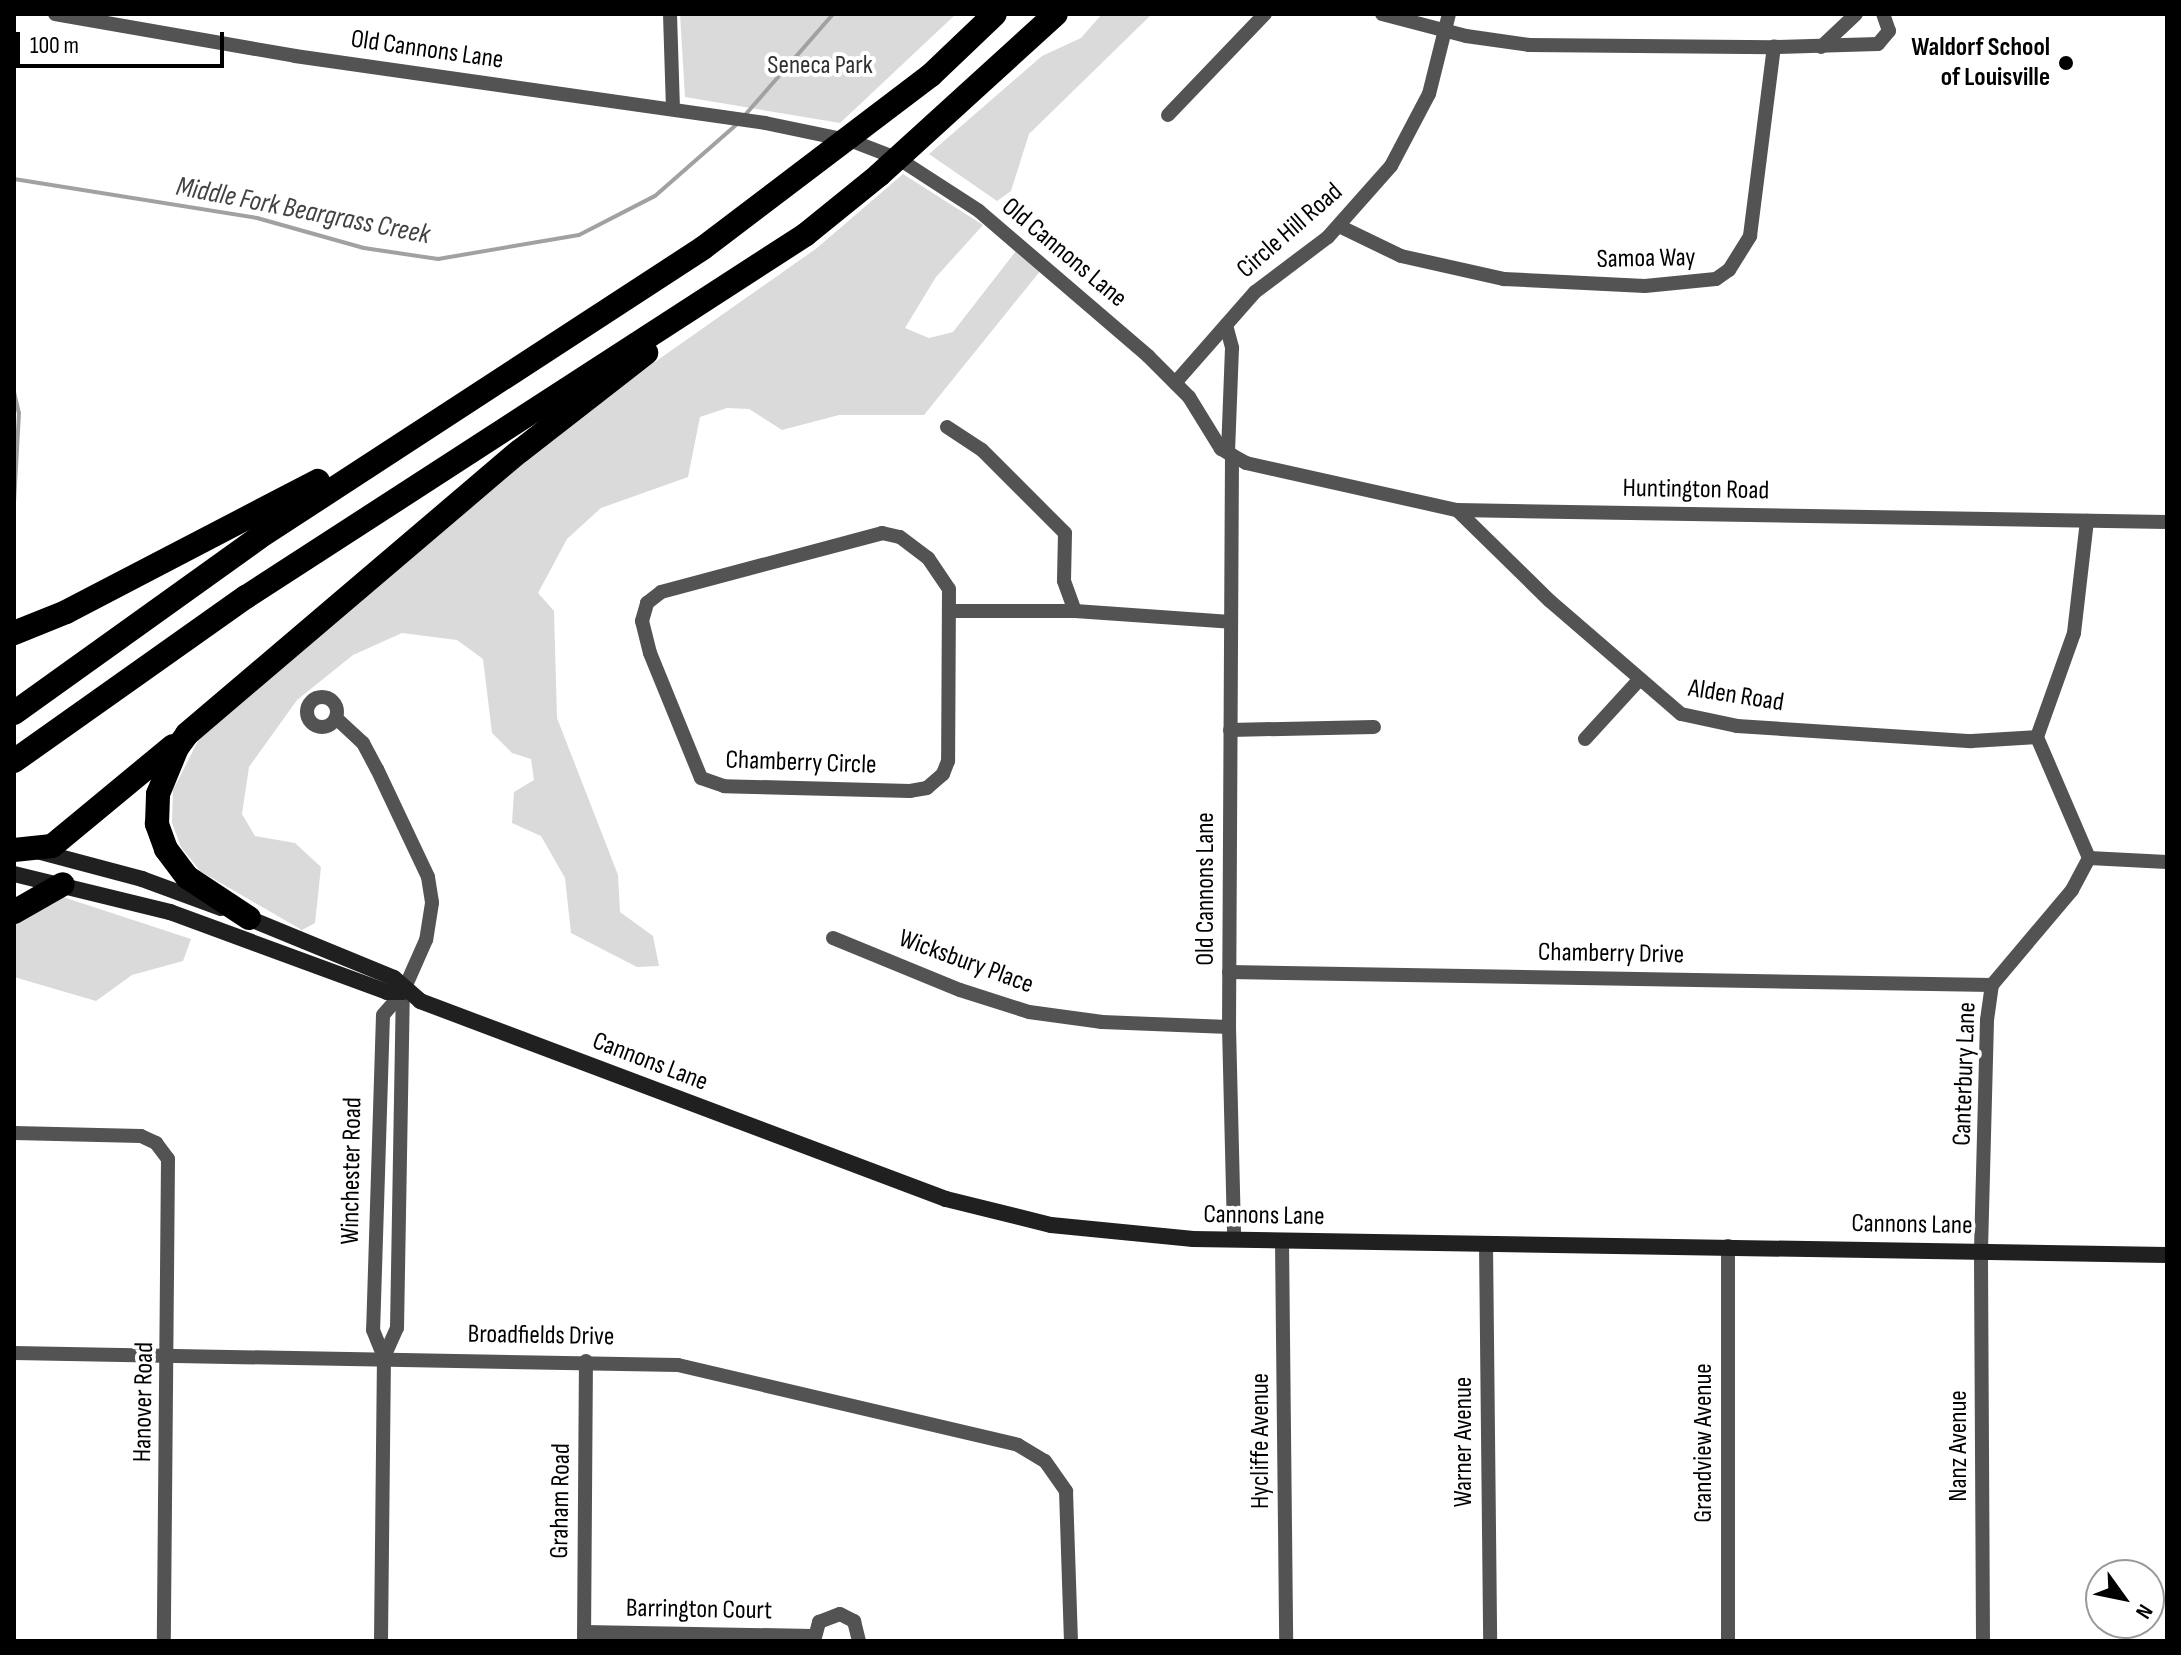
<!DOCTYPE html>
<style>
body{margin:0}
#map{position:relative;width:2181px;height:1655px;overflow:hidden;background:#fff;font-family:"Sofia Sans Condensed",sans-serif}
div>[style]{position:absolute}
.green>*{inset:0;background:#dadada}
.stream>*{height:4px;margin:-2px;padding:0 2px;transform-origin:2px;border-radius:2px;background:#a1a1a1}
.street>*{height:14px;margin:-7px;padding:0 7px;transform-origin:7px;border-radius:7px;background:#535353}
.street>.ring{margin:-7px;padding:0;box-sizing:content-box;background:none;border:14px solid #535353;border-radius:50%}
.secondary>*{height:16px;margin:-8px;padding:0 8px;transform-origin:8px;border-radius:8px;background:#202020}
.highway>*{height:24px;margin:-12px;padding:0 12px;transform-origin:12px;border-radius:12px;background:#000}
.dots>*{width:22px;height:22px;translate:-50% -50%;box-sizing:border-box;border:4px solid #fff;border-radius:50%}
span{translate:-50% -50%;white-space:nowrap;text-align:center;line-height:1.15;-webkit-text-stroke:8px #fff;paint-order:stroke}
.poi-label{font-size:26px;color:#000;font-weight:700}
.right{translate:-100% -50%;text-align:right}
.street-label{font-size:26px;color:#000}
.park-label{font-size:26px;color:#313131}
.water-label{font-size:28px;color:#424242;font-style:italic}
.frame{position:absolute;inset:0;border:16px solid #000;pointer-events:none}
.north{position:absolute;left:2085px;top:1559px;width:80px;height:80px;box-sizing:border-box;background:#fff;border:2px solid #999;border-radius:50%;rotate:123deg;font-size:22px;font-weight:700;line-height:32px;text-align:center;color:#000}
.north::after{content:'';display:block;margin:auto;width:28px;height:36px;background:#000;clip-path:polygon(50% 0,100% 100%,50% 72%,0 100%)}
.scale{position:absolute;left:16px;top:32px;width:208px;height:36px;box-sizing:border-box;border:4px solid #000;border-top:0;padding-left:10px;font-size:24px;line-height:28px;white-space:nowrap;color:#000;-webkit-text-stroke:6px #fff;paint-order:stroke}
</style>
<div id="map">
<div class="green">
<i style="clip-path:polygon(680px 14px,956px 14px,840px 123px,685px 97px)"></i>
<i style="clip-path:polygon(1102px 14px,1152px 14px,1029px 134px,1011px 191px,997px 201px,929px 154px,1042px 56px,1081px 38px)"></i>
<i style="clip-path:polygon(903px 174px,983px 225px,936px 277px,905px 328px,929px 338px,953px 332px,1016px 251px,1041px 270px,924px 415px,839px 415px,782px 430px,749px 409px,727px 408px,700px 417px,688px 477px,601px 508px,567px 539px,538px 593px,554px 611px,557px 718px,618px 875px,620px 912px,653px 936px,659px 966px,637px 967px,571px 933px,565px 878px,541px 836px,512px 823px,514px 792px,534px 780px,531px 759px,512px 753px,492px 733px,483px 659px,457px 640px,402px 633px,353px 655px,297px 700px,249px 767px,242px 814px,255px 836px,295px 843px,321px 867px,315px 923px,302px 930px,200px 871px,181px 847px,172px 823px,173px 790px,201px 735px,581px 414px,817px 248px)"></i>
<i style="clip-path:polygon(63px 897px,191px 939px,183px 961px,132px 975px,96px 1001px,14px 977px,14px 924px)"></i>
</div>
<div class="stream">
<i style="left:745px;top:115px;width:134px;rotate:-48.9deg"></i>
<i style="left:14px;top:179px;width:246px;rotate:9.1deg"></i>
<i style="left:257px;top:218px;width:111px;rotate:15.7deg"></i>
<i style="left:364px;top:248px;width:75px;rotate:8.5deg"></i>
<i style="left:438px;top:259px;width:143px;rotate:-9.7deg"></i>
<i style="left:579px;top:235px;width:85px;rotate:-27.2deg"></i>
<i style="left:655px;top:196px;width:108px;rotate:-41.2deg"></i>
<i style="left:14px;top:392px;width:22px;rotate:77deg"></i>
<i style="left:19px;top:413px;width:89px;rotate:93.2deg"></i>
</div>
<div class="street">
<i style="left:55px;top:14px;width:244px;rotate:9.9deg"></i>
<i style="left:295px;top:56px;width:475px;rotate:8.1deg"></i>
<i style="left:765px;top:123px;width:89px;rotate:11.7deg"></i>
<i style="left:852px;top:141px;width:50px;rotate:21deg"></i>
<i style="left:899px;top:159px;width:95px;rotate:33deg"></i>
<i style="left:979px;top:211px;width:223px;rotate:40.6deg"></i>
<i style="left:1148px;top:356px;width:58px;rotate:45deg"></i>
<i style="left:1189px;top:397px;width:61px;rotate:58.4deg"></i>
<i style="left:1221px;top:449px;width:29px;rotate:29deg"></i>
<i style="left:1246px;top:463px;width:216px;rotate:12.6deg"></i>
<i style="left:1457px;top:510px;width:710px;rotate:0.97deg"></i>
<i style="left:670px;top:14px;width:95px;rotate:88.2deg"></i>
<i style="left:1382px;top:14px;width:87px;rotate:14.7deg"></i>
<i style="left:1466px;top:36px;width:64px;rotate:8.1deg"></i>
<i style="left:1529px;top:45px;width:245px;rotate:0.5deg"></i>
<i style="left:1774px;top:47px;width:104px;rotate:-1.7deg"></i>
<i style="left:1878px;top:44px;width:17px;rotate:-50deg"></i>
<i style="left:1889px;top:31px;width:18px;rotate:-109deg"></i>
<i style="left:1821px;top:47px;width:48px;rotate:-43.3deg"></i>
<i style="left:1168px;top:115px;width:140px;rotate:-46.2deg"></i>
<i style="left:1339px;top:226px;width:69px;rotate:25.8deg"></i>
<i style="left:1401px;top:256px;width:106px;rotate:12.6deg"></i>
<i style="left:1504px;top:279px;width:141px;rotate:2.8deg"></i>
<i style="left:1645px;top:286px;width:71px;rotate:-5.6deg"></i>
<i style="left:1716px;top:279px;width:16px;rotate:-35deg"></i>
<i style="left:1729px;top:270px;width:40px;rotate:-58deg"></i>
<i style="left:1750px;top:236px;width:191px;rotate:-82.8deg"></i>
<i style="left:1226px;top:325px;width:24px;rotate:75deg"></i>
<i style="left:1232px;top:348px;width:105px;rotate:92.2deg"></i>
<i style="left:1175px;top:383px;width:121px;rotate:-48.7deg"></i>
<i style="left:1255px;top:292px;width:91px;rotate:-37deg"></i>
<i style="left:1328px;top:237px;width:95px;rotate:-48.4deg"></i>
<i style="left:1391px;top:166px;width:81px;rotate:-62.2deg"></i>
<i style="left:1429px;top:94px;width:82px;rotate:-76deg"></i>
<i style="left:947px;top:427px;width:42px;rotate:33.3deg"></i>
<i style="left:982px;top:450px;width:117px;rotate:45deg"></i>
<i style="left:1065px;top:533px;width:48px;rotate:91.2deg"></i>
<i style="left:1064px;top:581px;width:32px;rotate:70deg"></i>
<i style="left:1232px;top:455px;width:572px;rotate:90.3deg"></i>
<i style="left:1229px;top:1027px;width:211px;rotate:88.6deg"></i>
<i style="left:1457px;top:510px;width:130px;rotate:44.4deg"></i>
<i style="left:1550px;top:601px;width:173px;rotate:40.8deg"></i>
<i style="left:1681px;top:714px;width:57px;rotate:12.1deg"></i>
<i style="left:1737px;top:726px;width:235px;rotate:3.7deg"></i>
<i style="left:1972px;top:741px;width:65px;rotate:-3.5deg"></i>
<i style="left:882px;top:533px;width:18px;rotate:13deg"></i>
<i style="left:900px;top:537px;width:35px;rotate:37deg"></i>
<i style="left:928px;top:558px;width:37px;rotate:56deg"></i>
<i style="left:949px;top:589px;width:172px;rotate:90.3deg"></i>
<i style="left:948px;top:761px;width:14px;rotate:111deg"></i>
<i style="left:943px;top:774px;width:21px;rotate:139deg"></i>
<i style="left:927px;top:788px;width:17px;rotate:170deg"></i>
<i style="left:910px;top:791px;width:186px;rotate:-178.5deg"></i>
<i style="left:724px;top:786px;width:24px;rotate:-161deg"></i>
<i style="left:701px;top:778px;width:135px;rotate:-112.2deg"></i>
<i style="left:650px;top:653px;width:33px;rotate:-104deg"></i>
<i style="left:642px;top:621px;width:19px;rotate:-74deg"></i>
<i style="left:647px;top:603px;width:18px;rotate:-38deg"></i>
<i style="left:661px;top:592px;width:229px;rotate:-14.9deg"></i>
<i style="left:949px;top:611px;width:126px"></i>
<i style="left:1075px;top:611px;width:156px;rotate:4deg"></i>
<i class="ring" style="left:307px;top:697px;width:16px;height:16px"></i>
<i style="left:336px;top:718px;width:37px;rotate:43deg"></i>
<i style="left:363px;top:743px;width:30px;rotate:62deg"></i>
<i style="left:377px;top:769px;width:119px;rotate:64.7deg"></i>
<i style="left:428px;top:877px;width:26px;rotate:81deg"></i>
<i style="left:432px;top:903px;width:37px;rotate:99deg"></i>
<i style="left:426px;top:940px;width:57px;rotate:113.9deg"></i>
<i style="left:403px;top:992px;width:30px;rotate:131deg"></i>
<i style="left:383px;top:1015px;width:315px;rotate:91.8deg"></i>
<i style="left:373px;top:1330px;width:29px;rotate:68deg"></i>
<i style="left:1230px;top:730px;width:144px;rotate:-1.2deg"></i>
<i style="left:1585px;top:739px;width:79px;rotate:-47.6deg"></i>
<i style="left:2089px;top:858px;width:78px;rotate:2.9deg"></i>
<i style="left:833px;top:938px;width:137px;rotate:22.3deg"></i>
<i style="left:960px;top:990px;width:72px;rotate:17.7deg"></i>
<i style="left:1029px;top:1012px;width:74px;rotate:7.8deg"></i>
<i style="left:1102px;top:1022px;width:127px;rotate:2.3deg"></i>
<i style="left:1229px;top:972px;width:763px;rotate:0.98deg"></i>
<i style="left:14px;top:1133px;width:127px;rotate:1.4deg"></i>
<i style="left:141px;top:1136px;width:17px;rotate:25deg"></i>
<i style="left:156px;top:1143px;width:20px;rotate:53deg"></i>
<i style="left:168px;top:1159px;width:482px;rotate:90.5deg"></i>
<i style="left:1282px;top:1241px;width:400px;rotate:89.4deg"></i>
<i style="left:1486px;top:1243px;width:398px;rotate:89.4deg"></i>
<i style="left:1728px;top:1246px;width:395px;rotate:90deg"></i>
<i style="left:14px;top:1353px;width:664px;rotate:1.04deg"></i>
<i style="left:678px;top:1365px;width:349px;rotate:13.2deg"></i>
<i style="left:1018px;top:1445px;width:31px;rotate:31deg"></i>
<i style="left:1045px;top:1461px;width:37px;rotate:55deg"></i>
<i style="left:1066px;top:1491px;width:150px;rotate:88.1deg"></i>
<i style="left:584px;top:1632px;width:229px;rotate:1deg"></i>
<i style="left:381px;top:1641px;width:284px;rotate:-89.4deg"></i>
<i style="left:384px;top:1357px;width:32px;rotate:-66deg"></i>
<i style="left:397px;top:1328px;width:336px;rotate:-89deg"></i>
<i style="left:584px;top:1641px;width:280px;rotate:-89.6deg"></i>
<i style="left:814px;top:1641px;width:20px;rotate:-75deg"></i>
<i style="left:819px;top:1622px;width:22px;rotate:-21deg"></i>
<i style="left:840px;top:1614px;width:16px;rotate:27deg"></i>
<i style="left:854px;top:1621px;width:21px;rotate:76deg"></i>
<i style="left:1983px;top:1641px;width:391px;rotate:-90.3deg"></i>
<i style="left:1981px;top:1250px;width:230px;rotate:-88.5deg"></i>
<i style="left:1987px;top:1020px;width:35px;rotate:-82deg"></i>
<i style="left:1992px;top:985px;width:124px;rotate:-49.9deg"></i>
<i style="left:2072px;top:890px;width:36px;rotate:-62deg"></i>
<i style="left:2089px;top:858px;width:132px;rotate:-113.3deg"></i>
<i style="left:2037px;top:737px;width:110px;rotate:-70.4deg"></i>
<i style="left:2074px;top:633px;width:113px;rotate:-83.4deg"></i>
</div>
<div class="secondary">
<i style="left:37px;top:851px;width:109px;rotate:14.9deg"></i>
<i style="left:142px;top:879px;width:84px;rotate:20.2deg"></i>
<i style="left:14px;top:874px;width:161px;rotate:13.7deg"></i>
<i style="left:170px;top:912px;width:231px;rotate:20.2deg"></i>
<i style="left:387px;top:992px;width:16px"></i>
<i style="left:243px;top:916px;width:163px;rotate:22.3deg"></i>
<i style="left:394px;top:978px;width:35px;rotate:41deg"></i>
<i style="left:420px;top:1001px;width:562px;rotate:20.63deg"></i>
<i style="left:946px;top:1199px;width:108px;rotate:13.9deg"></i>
<i style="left:1051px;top:1225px;width:143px;rotate:5.6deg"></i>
<i style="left:1193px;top:1239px;width:974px;rotate:0.94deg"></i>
</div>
<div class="highway">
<i style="left:14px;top:633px;width:56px;rotate:-22deg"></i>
<i style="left:66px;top:612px;width:284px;rotate:-27.5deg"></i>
<i style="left:14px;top:713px;width:300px;rotate:-35.6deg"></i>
<i style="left:258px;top:538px;width:531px;rotate:-33.09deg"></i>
<i style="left:703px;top:248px;width:286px;rotate:-37.2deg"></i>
<i style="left:931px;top:75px;width:88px;rotate:-43.6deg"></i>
<i style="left:14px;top:761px;width:284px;rotate:-35.3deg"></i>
<i style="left:246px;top:597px;width:666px;rotate:-32.93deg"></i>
<i style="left:805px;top:235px;width:95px;rotate:-39deg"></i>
<i style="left:879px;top:175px;width:239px;rotate:-42.3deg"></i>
<i style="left:14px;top:850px;width:38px;rotate:-6deg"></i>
<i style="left:52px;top:846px;width:157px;rotate:-39.6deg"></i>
<i style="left:14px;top:912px;width:56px;rotate:-29.7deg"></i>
<i style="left:249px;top:918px;width:74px;rotate:-146.5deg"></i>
<i style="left:187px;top:877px;width:35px;rotate:-127deg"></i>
<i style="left:166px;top:849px;width:27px;rotate:-110deg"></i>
<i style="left:157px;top:824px;width:30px;rotate:-88deg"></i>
<i style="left:158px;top:794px;width:50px;rotate:-67.6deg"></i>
<i style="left:177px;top:748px;width:17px;rotate:-54deg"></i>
<i style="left:187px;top:734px;width:437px;rotate:-40.4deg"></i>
<i style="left:520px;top:451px;width:160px;rotate:-37.9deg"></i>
</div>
<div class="dots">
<i style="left:2066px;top:63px;background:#000"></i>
</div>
<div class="poi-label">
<span class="right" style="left:2050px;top:63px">Waldorf School<br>of Louisville</span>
</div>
<div class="street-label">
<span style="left:427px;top:50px;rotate:8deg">Old Cannons Lane</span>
<span style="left:1290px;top:231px;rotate:-41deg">Circle Hill Road</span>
<span style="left:1064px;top:253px;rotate:40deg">Old Cannons Lane</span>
<span style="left:1646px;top:259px;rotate:-1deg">Samoa Way</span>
<span style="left:1696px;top:490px;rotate:1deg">Huntington Road</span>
<span style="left:1736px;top:696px;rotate:9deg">Alden Road</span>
<span style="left:801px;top:763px;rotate:2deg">Chamberry Circle</span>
<span style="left:1206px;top:889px;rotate:-90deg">Old Cannons Lane</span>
<span style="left:1611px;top:954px;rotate:1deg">Chamberry Drive</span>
<span style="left:966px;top:962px;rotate:20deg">Wicksbury Place</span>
<span style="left:650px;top:1062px;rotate:21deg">Cannons Lane</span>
<span style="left:1965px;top:1074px;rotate:-88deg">Canterbury Lane</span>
<span style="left:352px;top:1171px;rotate:-89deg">Winchester Road</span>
<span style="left:1264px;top:1216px;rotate:1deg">Cannons Lane</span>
<span style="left:1912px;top:1225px;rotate:1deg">Cannons Lane</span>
<span style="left:541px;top:1336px;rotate:1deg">Broadfields Drive</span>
<span style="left:144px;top:1402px;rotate:-89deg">Hanover Road</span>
<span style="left:1261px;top:1441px;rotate:-90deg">Hycliffe Avenue</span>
<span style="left:1464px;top:1442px;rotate:-90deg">Warner Avenue</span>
<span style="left:1704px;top:1443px;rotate:-90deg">Grandview Avenue</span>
<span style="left:1959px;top:1446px;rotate:-90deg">Nanz Avenue</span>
<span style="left:561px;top:1501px;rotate:-89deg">Graham Road</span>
<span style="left:699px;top:1610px;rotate:1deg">Barrington Court</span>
</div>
<div class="park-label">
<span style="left:820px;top:66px">Seneca Park</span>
</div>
<div class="water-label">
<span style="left:303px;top:211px;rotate:11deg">Middle Fork Beargrass Creek</span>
</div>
<div class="frame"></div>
<div class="north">N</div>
<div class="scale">100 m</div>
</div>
